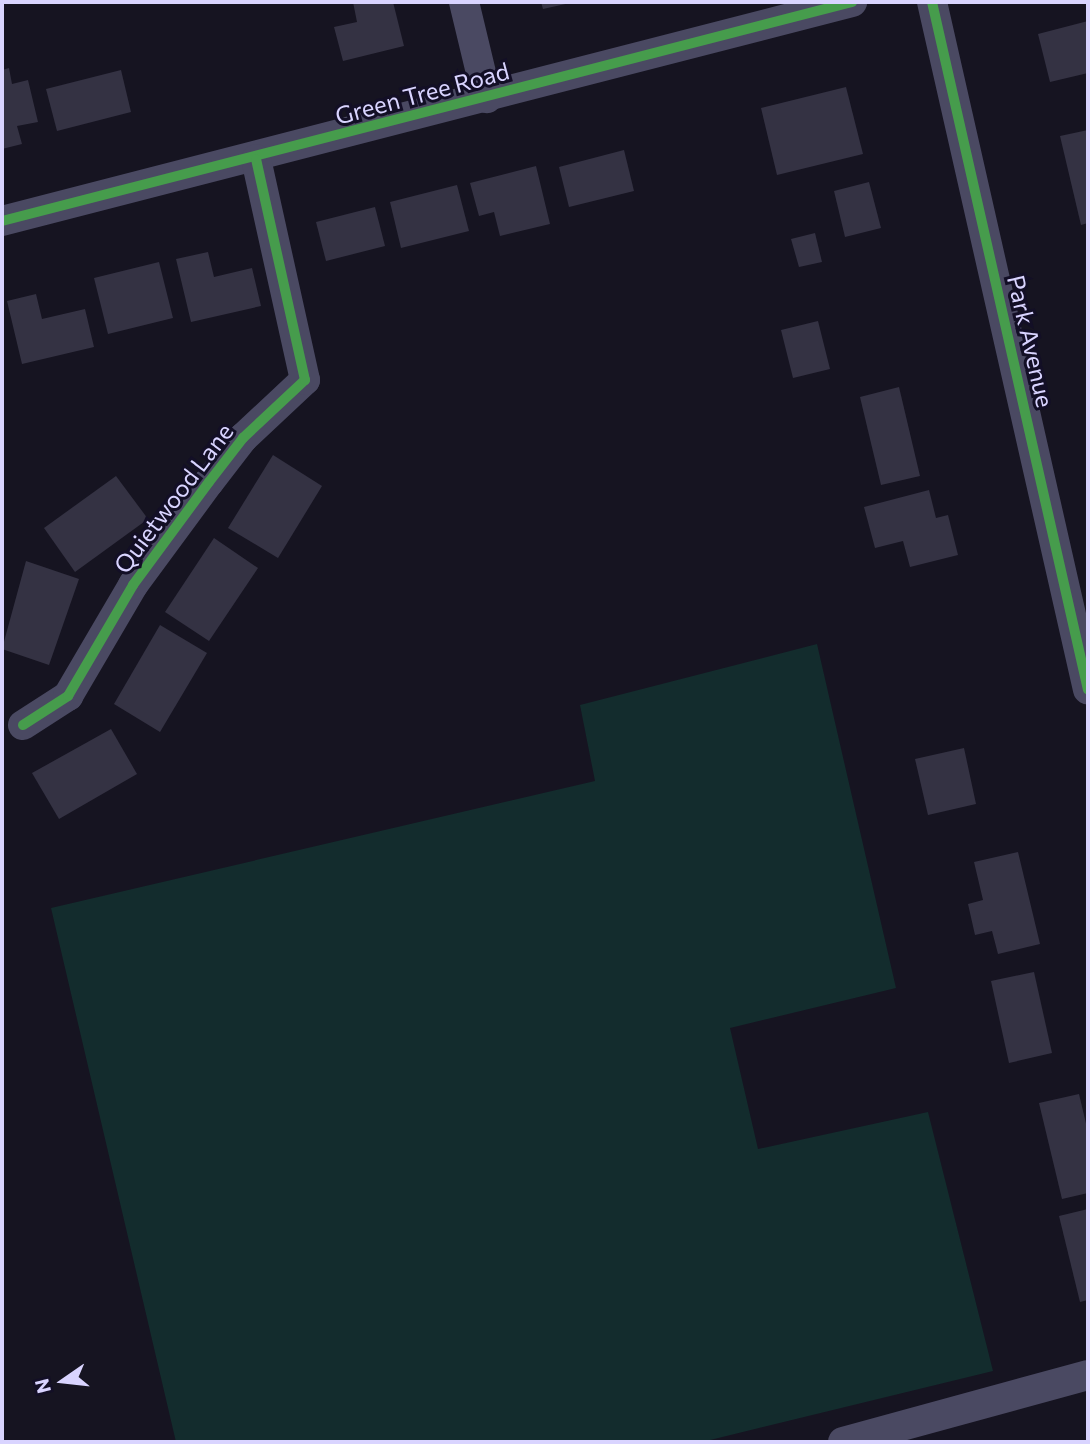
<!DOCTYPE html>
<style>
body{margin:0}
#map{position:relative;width:1090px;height:1444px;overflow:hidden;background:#161421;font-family:Commissioner,sans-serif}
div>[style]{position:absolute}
.green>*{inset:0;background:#132c2d}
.building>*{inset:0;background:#343243}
.minor>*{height:30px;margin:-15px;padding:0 15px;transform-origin:15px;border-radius:15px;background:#4a4962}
.cycleway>*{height:10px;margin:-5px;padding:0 5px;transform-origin:5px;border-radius:5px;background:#469c4c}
span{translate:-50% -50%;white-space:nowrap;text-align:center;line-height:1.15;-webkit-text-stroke:6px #130f26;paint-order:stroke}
.street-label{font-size:24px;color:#d9d4ff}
.frame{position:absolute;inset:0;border:4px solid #d9d4ff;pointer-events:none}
.north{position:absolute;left:28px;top:1346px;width:70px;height:70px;-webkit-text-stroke:5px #130f26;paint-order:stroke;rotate:256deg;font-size:19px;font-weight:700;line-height:28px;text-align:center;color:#d9d4ff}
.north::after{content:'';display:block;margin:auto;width:24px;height:32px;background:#d9d4ff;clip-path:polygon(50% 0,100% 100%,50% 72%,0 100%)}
</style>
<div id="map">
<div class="green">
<i style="clip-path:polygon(817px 644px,896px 988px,730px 1028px,758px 1149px,928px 1112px,993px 1371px,702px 1442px,176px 1442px,51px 908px,595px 781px,580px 705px)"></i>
</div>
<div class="building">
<i style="clip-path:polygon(353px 2px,393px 2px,404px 46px,343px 61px,334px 27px,357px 22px)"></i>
<i style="clip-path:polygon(541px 2px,570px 2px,570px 3px,543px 9px)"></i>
<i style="clip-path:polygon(1088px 21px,1088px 73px,1050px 82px,1038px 34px)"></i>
<i style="clip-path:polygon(9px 68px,12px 84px,28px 80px,38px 122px,17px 126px,22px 144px,2px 149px,2px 70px)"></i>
<i style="clip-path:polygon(121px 70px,131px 112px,57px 131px,46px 89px)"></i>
<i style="clip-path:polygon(846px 87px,863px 154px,777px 175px,761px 108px)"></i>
<i style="clip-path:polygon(1088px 130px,1088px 223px,1081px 225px,1060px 136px)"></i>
<i style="clip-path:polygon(624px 150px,634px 191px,569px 207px,559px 167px)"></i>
<i style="clip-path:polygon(536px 166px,550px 224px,500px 236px,494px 212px,479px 216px,470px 183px)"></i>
<i style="clip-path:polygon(869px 182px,881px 228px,845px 237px,834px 191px)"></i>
<i style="clip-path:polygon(457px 185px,469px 231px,401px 248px,390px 202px)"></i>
<i style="clip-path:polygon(375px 207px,385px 246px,326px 261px,316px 222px)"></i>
<i style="clip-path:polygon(815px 233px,822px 262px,799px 267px,791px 239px)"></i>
<i style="clip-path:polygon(208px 252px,214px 277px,252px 268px,261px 306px,191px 322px,176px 259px)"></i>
<i style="clip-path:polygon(159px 262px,173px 318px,108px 334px,94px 278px)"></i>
<i style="clip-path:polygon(36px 294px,42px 319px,85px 309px,94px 347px,22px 364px,7px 301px)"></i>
<i style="clip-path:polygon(818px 321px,830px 369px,793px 378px,781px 330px)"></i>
<i style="clip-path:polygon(899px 387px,920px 476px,881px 485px,860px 397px)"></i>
<i style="clip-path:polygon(273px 455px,322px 486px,278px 558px,228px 528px)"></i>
<i style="clip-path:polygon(116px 476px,148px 519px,75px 572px,44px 528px)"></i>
<i style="clip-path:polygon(929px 490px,936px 518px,948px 515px,958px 555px,910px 567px,903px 541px,875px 548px,864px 507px)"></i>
<i style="clip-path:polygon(214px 538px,258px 568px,209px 641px,165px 612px)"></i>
<i style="clip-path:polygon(26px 561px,79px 579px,49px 665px,2px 649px)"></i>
<i style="clip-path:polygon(160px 625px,207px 653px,160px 732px,114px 704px)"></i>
<i style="clip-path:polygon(111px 729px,137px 774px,59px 819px,32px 773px)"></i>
<i style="clip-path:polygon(964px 748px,976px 804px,928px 815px,915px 759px)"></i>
<i style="clip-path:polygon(1018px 852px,1040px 944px,998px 954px,992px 931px,975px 935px,968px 904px,983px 900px,974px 862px)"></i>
<i style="clip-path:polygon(1034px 972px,1052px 1053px,1009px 1063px,991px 981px)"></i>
<i style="clip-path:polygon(1079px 1094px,1088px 1132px,1088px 1193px,1062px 1199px,1039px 1103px)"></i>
<i style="clip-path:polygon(1088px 1209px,1088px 1300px,1080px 1302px,1059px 1216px)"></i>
</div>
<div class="minor">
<i style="left:464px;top:2px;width:99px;rotate:76.5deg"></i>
<i style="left:932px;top:2px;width:705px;rotate:77.22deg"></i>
<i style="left:2px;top:221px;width:878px;rotate:-14.45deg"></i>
<i style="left:23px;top:725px;width:54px;rotate:-32.8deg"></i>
<i style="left:68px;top:696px;width:129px;rotate:-59.6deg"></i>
<i style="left:133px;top:585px;width:128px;rotate:-53.6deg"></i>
<i style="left:209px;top:482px;width:56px;rotate:-52.3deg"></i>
<i style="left:243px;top:438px;width:85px;rotate:-43.1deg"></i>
<i style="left:305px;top:380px;width:226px;rotate:-102.5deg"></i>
<i style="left:843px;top:1442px;width:254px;rotate:-15.3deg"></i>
</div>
<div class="cycleway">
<i style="left:932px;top:2px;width:705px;rotate:77.22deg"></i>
<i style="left:2px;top:221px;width:878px;rotate:-14.45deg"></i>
<i style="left:23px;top:725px;width:54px;rotate:-32.8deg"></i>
<i style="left:68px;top:696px;width:129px;rotate:-59.6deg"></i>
<i style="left:133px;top:585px;width:128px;rotate:-53.6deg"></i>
<i style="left:209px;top:482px;width:56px;rotate:-52.3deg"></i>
<i style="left:243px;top:438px;width:85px;rotate:-43.1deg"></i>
<i style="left:305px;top:380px;width:226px;rotate:-102.5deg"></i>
</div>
<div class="street-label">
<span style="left:422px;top:93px;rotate:-15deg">Green Tree Road</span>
<span style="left:1031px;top:341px;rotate:77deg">Park Avenue</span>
<span style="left:173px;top:498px;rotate:-53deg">Quietwood Lane</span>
</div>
<div class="frame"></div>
<div class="north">N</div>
</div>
